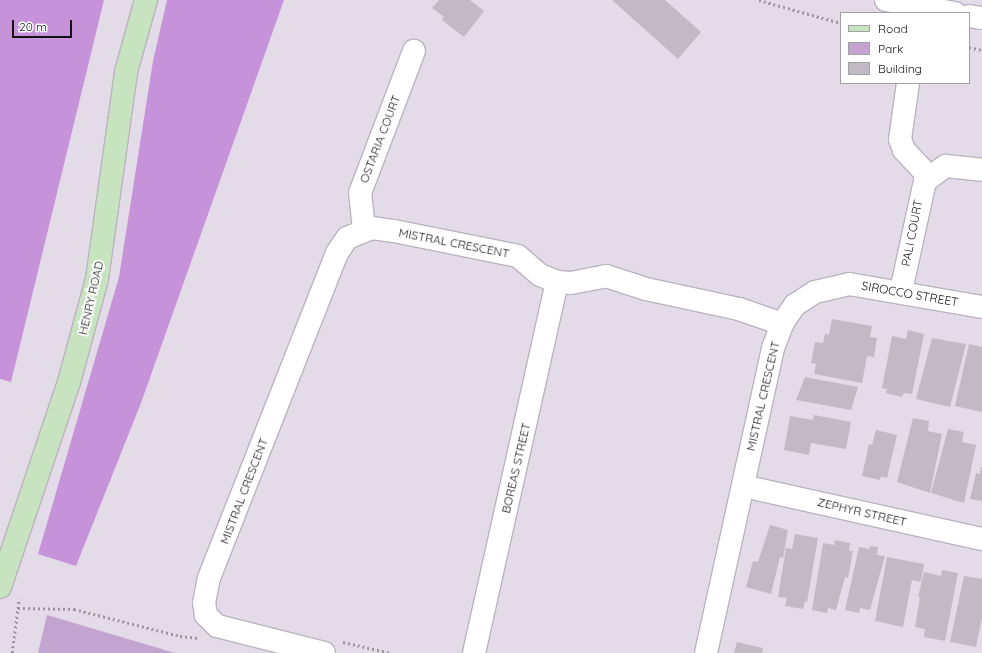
<!DOCTYPE html>
<style>
body{margin:0}
#map{position:relative;width:982px;height:653px;overflow:hidden;background:#e3dbe7;font-family:Quicksand,sans-serif}
div>[style]{position:absolute}
.green>*{inset:0;background:#c3a4d0}
.forest>*{inset:0;background:#c693db}
.building>*{inset:0;background:#c1b9c4}
.path>*{height:2.5px;margin-top:-1.25px;transform-origin:0;background:repeating-linear-gradient(90deg,#9c959f 0 2px,transparent 0 5px)}
.roads{filter:drop-shadow(1px 0 #bbb3be) drop-shadow(-1px 0 #bbb3be) drop-shadow(0 1px #bbb3be) drop-shadow(0 -1px #bbb3be)}
.minor>*{height:22px;margin:-11px;padding:0 11px;transform-origin:11px;border-radius:11px;background:#fff}
.major>*{height:22px;margin:-11px;padding:0 11px;transform-origin:11px;border-radius:11px;background:#c7e3bf}
span{translate:-50% -50%;white-space:nowrap;text-align:center;line-height:1.15;-webkit-text-stroke:4px #fff;paint-order:stroke}
.street-label{font-size:12px;color:#151216}
.legend{position:absolute;left:840px;top:12px;width:130px;height:72px;box-sizing:border-box;background:#fff;border:1px solid #a1a0a2;margin:0;padding:5px 7px;list-style:none;font-size:12px;color:#151216}
.legend li{display:flex;align-items:center;gap:8px;height:20px}
.legend b{width:20px;border:1px solid #a1a0a2}
.scale{position:absolute;left:12px;top:20px;width:60px;height:18px;box-sizing:border-box;border:2px solid #151216;border-top:0;padding-left:5px;font-size:12px;line-height:14px;white-space:nowrap;color:#151216;-webkit-text-stroke:3px #fff;paint-order:stroke}
</style>
<div id="map">
<div class="green">
<i style="clip-path:polygon(47px 615px,175px 653px,38px 653px)"></i>
</div>
<div class="forest">
<i style="clip-path:polygon(0 0,104px 0,11px 382px,0 379px)"></i>
<i style="clip-path:polygon(167px 0,284px 0,141px 403px,76px 566px,38px 554px,119px 277px,153px 61px)"></i>
</div>
<div class="building">
<i style="clip-path:polygon(439px 0,470px 0,484px 11px,464px 37px,442px 20px,444px 17px,432px 8px)"></i>
<i style="clip-path:polygon(612px 0,665px 0,701px 32px,678px 59px)"></i>
<i style="clip-path:polygon(832px 319px,872px 326px,870px 337px,877px 338px,874px 357px,867px 356px,862px 383px,814px 374px,816px 364px,811px 363px,815px 342px,823px 343px,825px 334px,829px 335px)"></i>
<i style="clip-path:polygon(908px 330px,924px 334px,912px 394px,904px 393px,902px 397px,886px 393px,887px 389px,882px 388px,892px 336px,906px 339px)"></i>
<i style="clip-path:polygon(932px 338px,966px 344px,950px 407px,916px 399px)"></i>
<i style="clip-path:polygon(969px 344px,982px 347px,982px 412px,955px 406px)"></i>
<i style="clip-path:polygon(805px 377px,858px 387px,851px 410px,796px 400px)"></i>
<i style="clip-path:polygon(814px 415px,851px 422px,846px 449px,811px 443px,809px 455px,784px 450px,790px 416px,813px 420px)"></i>
<i style="clip-path:polygon(913px 418px,929px 421px,928px 431px,942px 434px,930px 493px,897px 482px)"></i>
<i style="clip-path:polygon(948px 429px,964px 432px,962px 442px,976px 445px,964px 503px,931px 493px)"></i>
<i style="clip-path:polygon(876px 430px,897px 435px,887px 478px,881px 476px,880px 480px,862px 476px,869px 444px,872px 445px)"></i>
<i style="clip-path:polygon(981px 467px,982px 467px,982px 501px,970px 499px,976px 473px,980px 474px)"></i>
<i style="clip-path:polygon(770px 525px,788px 530px,783px 558px,780px 557px,771px 594px,746px 587px,753px 561px,758px 562px)"></i>
<i style="clip-path:polygon(795px 534px,818px 538px,807px 602px,805px 601px,803px 609px,785px 606px,787px 598px,778px 597px,786px 548px,792px 549px)"></i>
<i style="clip-path:polygon(835px 540px,850px 543px,849px 551px,853px 551px,848px 578px,845px 577px,836px 610px,828px 608px,827px 613px,812px 610px,823px 543px,834px 545px)"></i>
<i style="clip-path:polygon(870px 546px,878px 547px,877px 555px,885px 556px,870px 610px,860px 608px,859px 613px,845px 610px,859px 547px,869px 549px)"></i>
<i style="clip-path:polygon(887px 557px,924px 564px,921px 582px,912px 580px,903px 627px,875px 621px)"></i>
<i style="clip-path:polygon(942px 570px,958px 573px,945px 641px,924px 637px,925px 629px,915px 627px,920px 597px,918px 597px,924px 572px,941px 576px)"></i>
<i style="clip-path:polygon(964px 576px,982px 579px,982px 618px,976px 647px,950px 642px)"></i>
<i style="clip-path:polygon(737px 642px,763px 648px,762px 653px,734px 653px)"></i>
</div>
<div class="path">
<i style="left:759px;top:0;width:85px;rotate:15.7deg"></i>
<i style="left:969px;top:47px;width:13px;rotate:13deg"></i>
<i style="left:18px;top:608px;width:56px;rotate:1deg"></i>
<i style="left:74px;top:609px;width:109px;rotate:14.3deg"></i>
<i style="left:180px;top:636px;width:19px;rotate:6deg"></i>
<i style="left:343px;top:642px;width:49px;rotate:12.9deg"></i>
<i style="left:12px;top:653px;width:55px;rotate:-82.7deg"></i>
</div>
<div class="roads">
<div class="minor">
<i style="left:886px;top:0;width:70px;rotate:10.7deg"></i>
<i style="left:969px;top:16px;width:13px;rotate:9deg"></i>
<i style="left:908px;top:83px;width:57px;rotate:98.1deg"></i>
<i style="left:900px;top:139px;width:12px;rotate:70deg"></i>
<i style="left:904px;top:150px;width:35px;rotate:47deg"></i>
<i style="left:364px;top:230px;width:37px;rotate:-96deg"></i>
<i style="left:360px;top:193px;width:152px;rotate:-69.2deg"></i>
<i style="left:901px;top:291px;width:113px;rotate:-77.7deg"></i>
<i style="left:925px;top:181px;width:26px;rotate:-36deg"></i>
<i style="left:946px;top:166px;width:36px;rotate:6deg"></i>
<i style="left:743px;top:486px;width:245px;rotate:12.5deg"></i>
<i style="left:324px;top:653px;width:110px;rotate:-165.8deg"></i>
<i style="left:217px;top:626px;width:16px;rotate:-135deg"></i>
<i style="left:206px;top:615px;width:12px;rotate:-99deg"></i>
<i style="left:204px;top:603px;width:25px;rotate:-79deg"></i>
<i style="left:209px;top:578px;width:349px;rotate:-68.5deg"></i>
<i style="left:337px;top:253px;width:18px;rotate:-56deg"></i>
<i style="left:347px;top:238px;width:27px;rotate:-22deg"></i>
<i style="left:372px;top:228px;width:22px;rotate:8deg"></i>
<i style="left:394px;top:231px;width:126px;rotate:11.4deg"></i>
<i style="left:518px;top:256px;width:29px;rotate:41deg"></i>
<i style="left:540px;top:275px;width:18px;rotate:22deg"></i>
<i style="left:557px;top:282px;width:14px;rotate:4deg"></i>
<i style="left:571px;top:283px;width:36px;rotate:-11deg"></i>
<i style="left:606px;top:276px;width:42px;rotate:18deg"></i>
<i style="left:646px;top:289px;width:95px;rotate:12.1deg"></i>
<i style="left:739px;top:309px;width:46px;rotate:19.2deg"></i>
<i style="left:474px;top:653px;width:380px;rotate:-77.4deg"></i>
<i style="left:706px;top:653px;width:312px;rotate:-77.6deg"></i>
<i style="left:773px;top:348px;width:26px;rotate:-69deg"></i>
<i style="left:782px;top:324px;width:23px;rotate:-56deg"></i>
<i style="left:795px;top:305px;width:24px;rotate:-33deg"></i>
<i style="left:815px;top:292px;width:35px;rotate:-13deg"></i>
<i style="left:849px;top:284px;width:135px;rotate:9.8deg"></i>
</div>
<div class="major">
<i style="left:0;top:587px;width:216px;rotate:-71.4deg"></i>
<i style="left:69px;top:382px;width:107px;rotate:-74.8deg"></i>
<i style="left:97px;top:279px;width:209px;rotate:-82deg"></i>
<i style="left:126px;top:72px;width:75px;rotate:-74.5deg"></i>
</div>
</div>
<div class="street-label">
<span style="left:380px;top:139px;rotate:-69deg">OSTARIA COURT</span>
<span style="left:912px;top:233px;rotate:-79deg">PALI COURT</span>
<span style="left:454px;top:243px;rotate:11deg">MISTRAL CRESCENT</span>
<span style="left:910px;top:294px;rotate:10deg">SIROCCO STREET</span>
<span style="left:91px;top:298px;rotate:-77deg">HENRY ROAD</span>
<span style="left:763px;top:396px;rotate:-77deg">MISTRAL CRESCENT</span>
<span style="left:516px;top:468px;rotate:-77deg">BOREAS STREET</span>
<span style="left:244px;top:491px;rotate:-69deg">MISTRAL CRESCENT</span>
<span style="left:862px;top:512px;rotate:13deg">ZEPHYR STREET</span>
</div>
<ul class="legend">
<li><b style="height:5px;background:#c7e3bf"></b>Road</li>
<li><b style="height:11px;background:#c3a4d0"></b>Park</li>
<li><b style="height:11px;background:#c1b9c4"></b>Building</li>
</ul>
<div class="scale">20 m</div>
</div>
